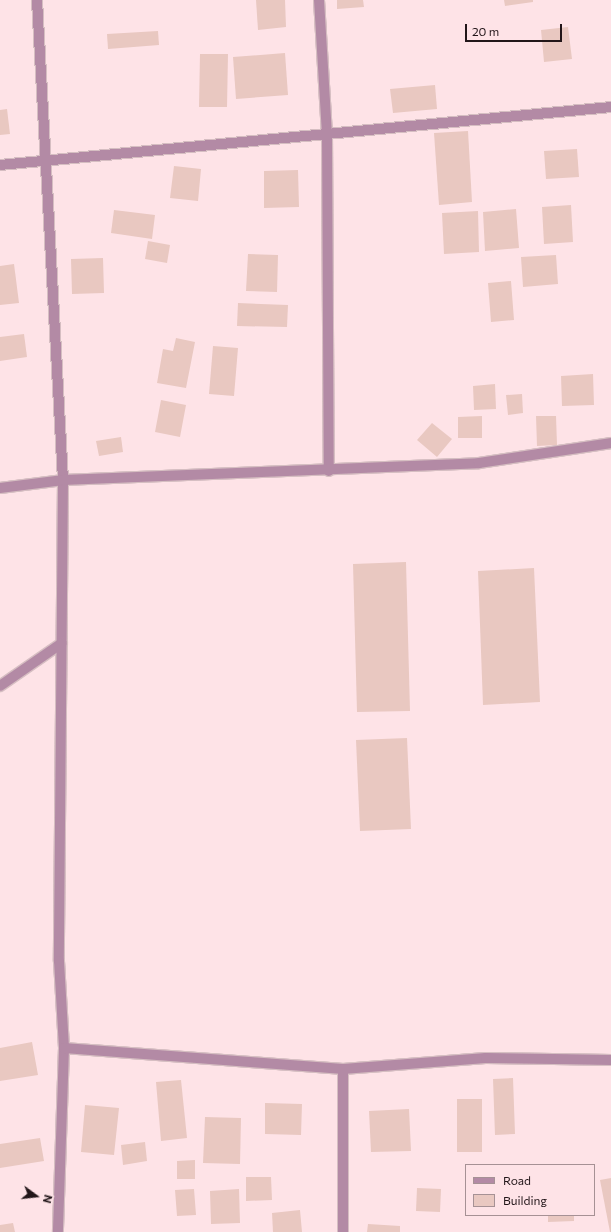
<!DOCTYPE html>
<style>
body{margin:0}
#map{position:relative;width:611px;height:1232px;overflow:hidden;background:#fee3e7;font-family:Commissioner,sans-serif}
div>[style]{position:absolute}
.building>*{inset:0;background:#e9c8c1}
.roads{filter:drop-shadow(1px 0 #d6bec2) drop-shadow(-1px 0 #d6bec2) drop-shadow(0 1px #d6bec2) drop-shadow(0 -1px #d6bec2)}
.minor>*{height:10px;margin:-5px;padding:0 5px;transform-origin:5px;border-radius:5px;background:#b38aa5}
span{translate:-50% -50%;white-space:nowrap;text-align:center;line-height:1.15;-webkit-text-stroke:3.5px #fee3e7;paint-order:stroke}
.legend{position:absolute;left:465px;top:1164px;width:130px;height:52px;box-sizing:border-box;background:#fee3e7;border:1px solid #a69195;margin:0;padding:5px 7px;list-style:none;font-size:12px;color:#221619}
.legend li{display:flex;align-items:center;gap:8px;height:20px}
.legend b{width:20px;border:1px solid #a69195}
.north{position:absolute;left:16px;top:1176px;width:40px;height:40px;-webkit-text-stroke:3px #fee3e7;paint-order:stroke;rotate:105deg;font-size:11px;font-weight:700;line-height:16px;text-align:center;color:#221619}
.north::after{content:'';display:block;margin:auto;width:14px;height:18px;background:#221619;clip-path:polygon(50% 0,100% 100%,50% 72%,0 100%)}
.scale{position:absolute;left:465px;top:24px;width:97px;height:18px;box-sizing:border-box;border:2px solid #221619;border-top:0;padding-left:5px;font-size:12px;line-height:14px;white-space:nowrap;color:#221619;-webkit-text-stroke:3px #fee3e7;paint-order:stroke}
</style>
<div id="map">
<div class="building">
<i style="clip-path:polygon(256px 0,285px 0,286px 27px,258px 30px)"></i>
<i style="clip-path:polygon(337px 0,363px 0,364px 7px,337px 9px)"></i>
<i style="clip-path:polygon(504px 0,533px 0,533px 2px,505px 6px)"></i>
<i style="clip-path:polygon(568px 27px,572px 59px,544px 62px,541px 30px)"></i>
<i style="clip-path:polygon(158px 31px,159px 45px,108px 49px,107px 34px)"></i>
<i style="clip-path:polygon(285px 53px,288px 95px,236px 99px,233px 57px)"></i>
<i style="clip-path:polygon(200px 54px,228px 54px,227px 107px,199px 107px)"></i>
<i style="clip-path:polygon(435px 85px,437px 109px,393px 113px,390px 89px)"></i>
<i style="clip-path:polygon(7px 109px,10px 134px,0 135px,0 110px)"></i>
<i style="clip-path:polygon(468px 131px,472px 202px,439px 205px,434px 133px)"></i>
<i style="clip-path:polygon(577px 149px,579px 177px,546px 179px,544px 151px)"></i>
<i style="clip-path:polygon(174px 166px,201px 169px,198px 201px,170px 198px)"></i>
<i style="clip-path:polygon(298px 170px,299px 207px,264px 208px,264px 171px)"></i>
<i style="clip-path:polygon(571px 205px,573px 242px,544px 244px,542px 207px)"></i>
<i style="clip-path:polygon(516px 209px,519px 248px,485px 251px,483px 212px)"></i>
<i style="clip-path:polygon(114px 210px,155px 215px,152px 239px,111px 233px)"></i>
<i style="clip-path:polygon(478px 211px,479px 252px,444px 254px,442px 213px)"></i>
<i style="clip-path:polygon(148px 241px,170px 245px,167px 263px,145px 259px)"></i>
<i style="clip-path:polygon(248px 254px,278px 255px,277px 292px,246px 291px)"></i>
<i style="clip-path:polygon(556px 255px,558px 284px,523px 287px,521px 257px)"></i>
<i style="clip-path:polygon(103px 258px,104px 293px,72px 294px,71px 259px)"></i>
<i style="clip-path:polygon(14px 264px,19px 303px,0 305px,0 266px)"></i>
<i style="clip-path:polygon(511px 281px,514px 320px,491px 322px,488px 283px)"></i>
<i style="clip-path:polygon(238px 303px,288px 305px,287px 327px,237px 326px)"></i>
<i style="clip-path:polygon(24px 334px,27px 357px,0 361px,0 337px)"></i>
<i style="clip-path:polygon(176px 338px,195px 342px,186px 388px,157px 383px,163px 349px,173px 351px)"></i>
<i style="clip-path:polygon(213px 346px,238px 348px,234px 396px,209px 394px)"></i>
<i style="clip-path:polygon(593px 374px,594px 405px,562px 406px,561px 376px)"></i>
<i style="clip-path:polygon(495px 384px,496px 409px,474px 410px,473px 386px)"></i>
<i style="clip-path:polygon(522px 394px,523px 413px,508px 415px,506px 395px)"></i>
<i style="clip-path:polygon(161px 400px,186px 405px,180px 437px,155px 432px)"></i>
<i style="clip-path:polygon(482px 416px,482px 438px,458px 438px,458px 417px)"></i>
<i style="clip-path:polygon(536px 416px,556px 416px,557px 445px,537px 446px)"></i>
<i style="clip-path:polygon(432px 423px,452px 439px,437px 457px,417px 440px)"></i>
<i style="clip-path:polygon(121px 437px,123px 452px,99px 456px,96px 441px)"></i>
<i style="clip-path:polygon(406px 562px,410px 711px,357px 712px,353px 564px)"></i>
<i style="clip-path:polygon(534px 568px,540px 702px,483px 705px,478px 571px)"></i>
<i style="clip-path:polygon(407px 738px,411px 829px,360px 831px,356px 740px)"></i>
<i style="clip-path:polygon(32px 1042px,38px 1075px,0 1081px,0 1048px)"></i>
<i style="clip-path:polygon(513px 1078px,515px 1134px,495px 1135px,493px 1079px)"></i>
<i style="clip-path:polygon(181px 1080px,187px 1138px,161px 1141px,156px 1082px)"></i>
<i style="clip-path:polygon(457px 1099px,482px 1099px,482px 1152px,457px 1152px)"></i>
<i style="clip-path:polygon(265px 1103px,302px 1104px,301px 1135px,265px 1134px)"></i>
<i style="clip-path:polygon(85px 1105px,119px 1108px,114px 1155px,81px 1152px)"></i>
<i style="clip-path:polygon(409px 1109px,411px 1151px,371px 1152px,369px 1111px)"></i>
<i style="clip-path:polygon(205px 1117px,241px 1118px,240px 1164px,203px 1163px)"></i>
<i style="clip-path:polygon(40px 1138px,44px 1161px,0 1168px,0 1144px)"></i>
<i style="clip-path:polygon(145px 1142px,147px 1161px,123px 1165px,121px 1145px)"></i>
<i style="clip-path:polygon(195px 1160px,195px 1179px,177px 1179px,177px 1161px)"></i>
<i style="clip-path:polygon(246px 1177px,271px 1177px,272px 1200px,246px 1201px)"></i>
<i style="clip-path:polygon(611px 1178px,611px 1232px,610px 1232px,600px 1180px)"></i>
<i style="clip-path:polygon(417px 1188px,441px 1189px,440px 1212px,416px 1211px)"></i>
<i style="clip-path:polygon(194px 1189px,196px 1215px,177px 1216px,175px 1190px)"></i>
<i style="clip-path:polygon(239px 1189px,240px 1223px,211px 1224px,210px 1191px)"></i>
<i style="clip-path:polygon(300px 1210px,302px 1232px,273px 1232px,272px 1213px)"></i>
<i style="clip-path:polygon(548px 1215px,574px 1215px,574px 1221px,548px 1222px)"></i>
<i style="clip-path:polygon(13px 1223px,15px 1232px,0 1232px,0 1225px)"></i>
<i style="clip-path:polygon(368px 1224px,400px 1226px,400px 1232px,367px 1232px)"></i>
</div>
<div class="roads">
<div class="minor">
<i style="left:37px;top:0;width:481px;rotate:86.9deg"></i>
<i style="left:63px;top:480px;width:481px;rotate:90.5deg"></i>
<i style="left:59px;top:961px;width:87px;rotate:86.7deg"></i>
<i style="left:64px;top:1048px;width:184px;rotate:91.9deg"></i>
<i style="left:319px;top:0;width:135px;rotate:86.6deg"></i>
<i style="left:327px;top:135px;width:336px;rotate:89.7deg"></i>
<i style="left:0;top:165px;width:614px;rotate:-5.42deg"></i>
<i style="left:0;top:488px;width:64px;rotate:-7.2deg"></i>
<i style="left:63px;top:480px;width:416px;rotate:-2.3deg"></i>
<i style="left:479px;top:463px;width:134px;rotate:-8.6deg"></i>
<i style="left:0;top:686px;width:75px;rotate:-34.7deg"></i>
<i style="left:64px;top:1048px;width:280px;rotate:4.3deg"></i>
<i style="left:343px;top:1069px;width:143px;rotate:-4.4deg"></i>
<i style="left:486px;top:1058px;width:125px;rotate:0.9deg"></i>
<i style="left:343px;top:1232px;width:163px;rotate:-90deg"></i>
</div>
</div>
<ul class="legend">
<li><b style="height:5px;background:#b38aa5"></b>Road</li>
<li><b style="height:11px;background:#e9c8c1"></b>Building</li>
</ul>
<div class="north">N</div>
<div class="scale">20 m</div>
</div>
